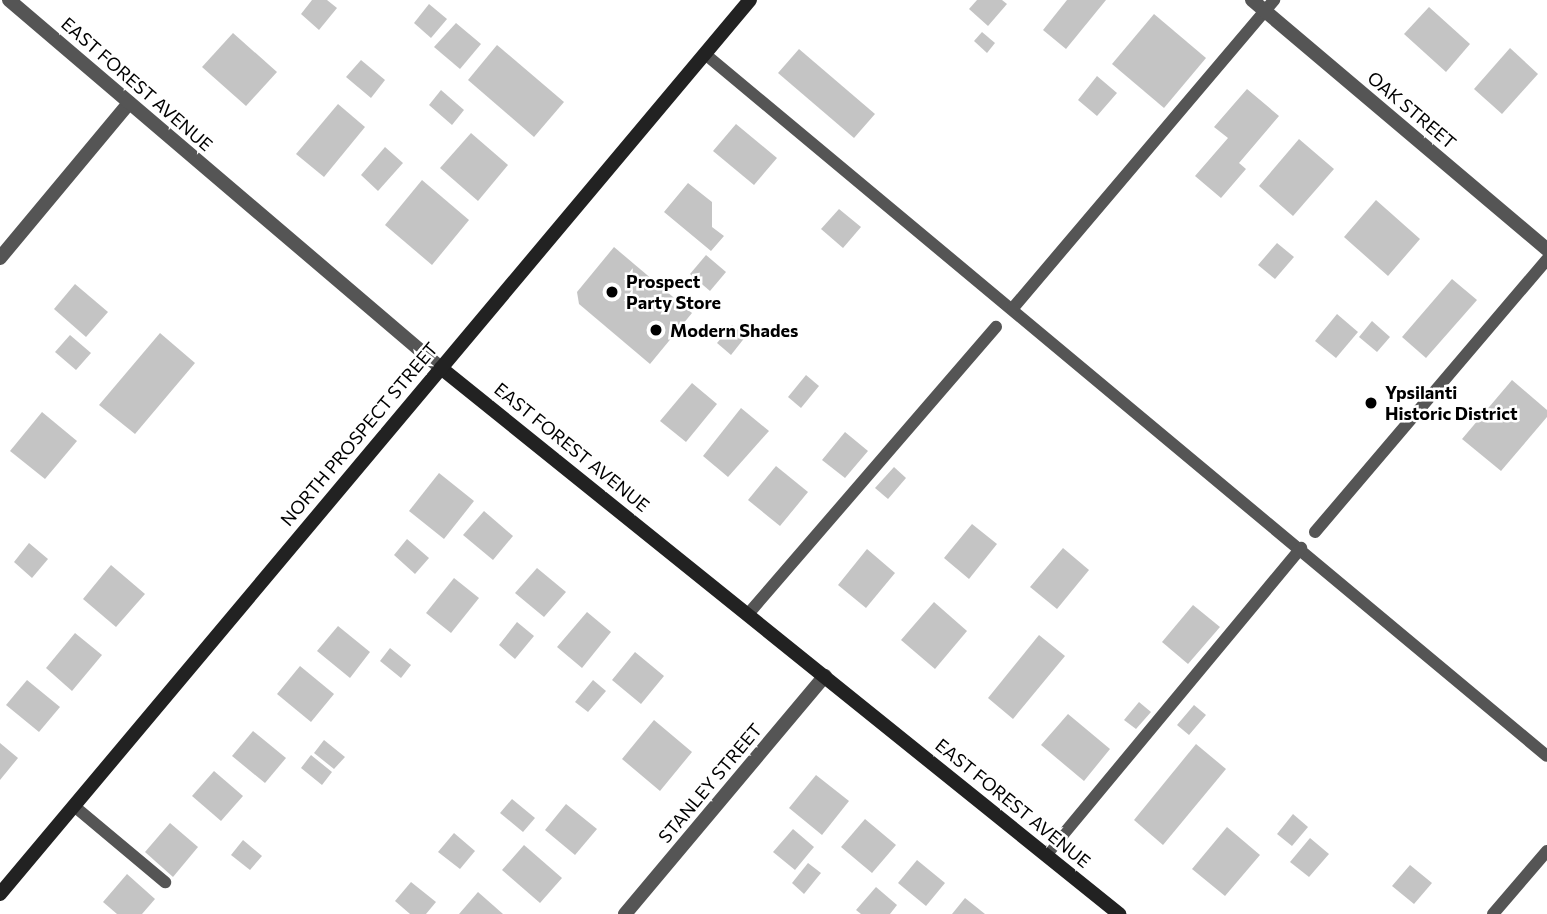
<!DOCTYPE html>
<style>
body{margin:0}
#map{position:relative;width:1547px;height:914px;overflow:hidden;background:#fff;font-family:Commissioner,sans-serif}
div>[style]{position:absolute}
.building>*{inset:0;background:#c4c4c4}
.service>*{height:12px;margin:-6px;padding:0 6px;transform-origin:6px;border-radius:6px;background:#555}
.minor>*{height:14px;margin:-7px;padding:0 7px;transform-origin:7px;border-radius:7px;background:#555}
.tertiary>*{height:14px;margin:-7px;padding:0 7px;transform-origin:7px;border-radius:7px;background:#555}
.secondary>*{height:14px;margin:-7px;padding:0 7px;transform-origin:7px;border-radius:7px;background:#222}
.dots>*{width:19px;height:19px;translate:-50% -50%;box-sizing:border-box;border:4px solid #fff;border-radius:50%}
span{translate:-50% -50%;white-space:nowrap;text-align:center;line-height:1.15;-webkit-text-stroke:5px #fff;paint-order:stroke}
.street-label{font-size:18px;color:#000}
.poi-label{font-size:18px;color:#000;font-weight:700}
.left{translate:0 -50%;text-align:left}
</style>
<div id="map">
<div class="building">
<i style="clip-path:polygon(312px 0,327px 0,337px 8px,319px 30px,301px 14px)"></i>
<i style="clip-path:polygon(977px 0,1002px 0,1007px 4px,988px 26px,969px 9px)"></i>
<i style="clip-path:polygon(1067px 0,1106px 0,1066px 49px,1043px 30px)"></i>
<i style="clip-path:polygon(429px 4px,447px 19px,431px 38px,414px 23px)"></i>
<i style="clip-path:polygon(1429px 7px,1470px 44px,1446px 72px,1404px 34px)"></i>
<i style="clip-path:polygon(1154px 14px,1206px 58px,1164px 108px,1112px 64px)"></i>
<i style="clip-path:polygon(456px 23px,481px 44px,460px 69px,434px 47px)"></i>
<i style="clip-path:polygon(982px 32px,995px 43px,987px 53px,974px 41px)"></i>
<i style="clip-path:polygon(233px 33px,277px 72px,246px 106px,202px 67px)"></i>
<i style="clip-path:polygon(497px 45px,564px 102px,534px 137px,468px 80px)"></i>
<i style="clip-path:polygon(1510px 48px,1538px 74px,1502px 114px,1474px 89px)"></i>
<i style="clip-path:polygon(799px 49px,875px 114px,854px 138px,778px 73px)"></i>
<i style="clip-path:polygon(361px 60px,385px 80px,371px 98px,346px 77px)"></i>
<i style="clip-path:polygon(1097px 76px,1117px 93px,1097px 116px,1078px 100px)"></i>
<i style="clip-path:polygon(1247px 89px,1279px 116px,1239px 163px,1246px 169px,1221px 198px,1195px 176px,1228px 138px,1214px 127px)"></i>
<i style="clip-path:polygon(441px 90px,464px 110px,452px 125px,429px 105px)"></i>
<i style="clip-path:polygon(338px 104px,365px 127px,324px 177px,296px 154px)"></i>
<i style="clip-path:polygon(736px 124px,777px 158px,754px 185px,713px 151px)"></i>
<i style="clip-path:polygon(471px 133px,508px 165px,478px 201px,440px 168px)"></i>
<i style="clip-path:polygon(1299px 139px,1334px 169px,1293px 216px,1259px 186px)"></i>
<i style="clip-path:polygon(385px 147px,403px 163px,378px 191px,361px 175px)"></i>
<i style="clip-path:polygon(422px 180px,469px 220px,432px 265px,385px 225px)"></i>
<i style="clip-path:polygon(688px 183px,712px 202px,712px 227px,724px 236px,711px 251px,664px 212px)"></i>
<i style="clip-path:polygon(1376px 200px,1420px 239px,1388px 276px,1344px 237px)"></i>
<i style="clip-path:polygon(839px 209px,861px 227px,843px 248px,821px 229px)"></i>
<i style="clip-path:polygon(1277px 243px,1294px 257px,1275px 279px,1258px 265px)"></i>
<i style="clip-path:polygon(614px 247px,692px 313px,650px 364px,579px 304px,577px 292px)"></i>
<i style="clip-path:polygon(706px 255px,726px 272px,710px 291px,690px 274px)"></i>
<i style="clip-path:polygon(1452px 279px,1477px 300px,1426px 358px,1402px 337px)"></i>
<i style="clip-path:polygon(75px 284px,108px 312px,86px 337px,54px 309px)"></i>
<i style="clip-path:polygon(1337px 314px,1358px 332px,1336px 358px,1315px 341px)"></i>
<i style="clip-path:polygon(1372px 321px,1390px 337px,1377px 352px,1359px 337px)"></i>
<i style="clip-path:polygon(732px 325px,746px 336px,731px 355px,717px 343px)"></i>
<i style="clip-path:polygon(160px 333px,195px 363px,135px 434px,99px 405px)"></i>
<i style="clip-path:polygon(70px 335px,91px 353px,76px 370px,55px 352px)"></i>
<i style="clip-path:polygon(806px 375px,819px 386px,801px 408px,788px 397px)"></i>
<i style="clip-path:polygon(1512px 380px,1547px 410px,1547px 417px,1501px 471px,1462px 439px)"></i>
<i style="clip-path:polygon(692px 383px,717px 404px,686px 442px,660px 421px)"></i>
<i style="clip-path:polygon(741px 408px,769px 431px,728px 477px,703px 456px)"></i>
<i style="clip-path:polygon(42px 412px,77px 441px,45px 479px,10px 451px)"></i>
<i style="clip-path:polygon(845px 432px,868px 451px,845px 478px,822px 460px)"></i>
<i style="clip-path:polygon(776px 466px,808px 492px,780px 526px,748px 500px)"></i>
<i style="clip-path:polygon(894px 467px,906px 478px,888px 499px,875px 488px)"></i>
<i style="clip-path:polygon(439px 473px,474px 501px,444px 539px,409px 511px)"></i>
<i style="clip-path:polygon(484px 511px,513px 536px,493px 560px,463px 535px)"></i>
<i style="clip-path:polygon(972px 524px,997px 544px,969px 579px,944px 558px)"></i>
<i style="clip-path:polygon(407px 539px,429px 558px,415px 574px,394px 555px)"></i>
<i style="clip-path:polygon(29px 543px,48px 559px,32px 578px,14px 562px)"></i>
<i style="clip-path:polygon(1063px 548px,1089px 570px,1057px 609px,1030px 587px)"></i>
<i style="clip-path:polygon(867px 549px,895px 573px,866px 608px,838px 585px)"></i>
<i style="clip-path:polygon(111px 565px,145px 594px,116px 627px,83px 599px)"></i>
<i style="clip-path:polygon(537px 568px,566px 592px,544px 617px,515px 593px)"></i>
<i style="clip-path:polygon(454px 578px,479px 598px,451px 633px,426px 613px)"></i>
<i style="clip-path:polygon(934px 602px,967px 631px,935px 669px,901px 640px)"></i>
<i style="clip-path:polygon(1193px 605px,1220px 627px,1188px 664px,1162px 642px)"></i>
<i style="clip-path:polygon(587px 612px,611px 632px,582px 668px,557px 647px)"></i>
<i style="clip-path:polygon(517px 622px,534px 636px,515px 659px,499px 645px)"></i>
<i style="clip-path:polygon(338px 626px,370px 652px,350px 678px,317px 651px)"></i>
<i style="clip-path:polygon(75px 633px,102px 655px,72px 691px,46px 668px)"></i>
<i style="clip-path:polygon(1039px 635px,1065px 656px,1013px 719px,988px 698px)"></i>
<i style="clip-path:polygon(390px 648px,411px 665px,401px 678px,380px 661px)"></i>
<i style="clip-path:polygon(635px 652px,664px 676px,641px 704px,612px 680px)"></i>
<i style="clip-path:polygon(300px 666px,334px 694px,311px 722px,277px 694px)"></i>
<i style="clip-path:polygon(27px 680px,60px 707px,39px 732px,6px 705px)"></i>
<i style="clip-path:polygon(593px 680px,606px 691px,588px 712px,575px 702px)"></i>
<i style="clip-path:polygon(1139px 702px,1151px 712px,1136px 729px,1124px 720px)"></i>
<i style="clip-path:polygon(1194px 705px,1206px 715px,1189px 735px,1177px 725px)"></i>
<i style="clip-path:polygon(1068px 714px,1110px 749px,1084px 781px,1041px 745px)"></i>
<i style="clip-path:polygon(654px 720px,692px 752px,660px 791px,622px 759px)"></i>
<i style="clip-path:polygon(253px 731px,286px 758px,265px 783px,232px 756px)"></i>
<i style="clip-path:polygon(324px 740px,345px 757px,334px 769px,314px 753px)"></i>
<i style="clip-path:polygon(0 743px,18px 758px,0 780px)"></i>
<i style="clip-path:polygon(1196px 744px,1226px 769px,1163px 845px,1134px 820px)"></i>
<i style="clip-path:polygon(311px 755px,332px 772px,322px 785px,301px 768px)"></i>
<i style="clip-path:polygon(214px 771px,243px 796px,221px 821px,192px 796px)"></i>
<i style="clip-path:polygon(816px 775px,849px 801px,822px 835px,789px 808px)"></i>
<i style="clip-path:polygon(512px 799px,535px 818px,523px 832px,500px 813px)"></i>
<i style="clip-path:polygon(566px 804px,597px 829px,575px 855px,545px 830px)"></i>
<i style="clip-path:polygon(1293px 814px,1308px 827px,1292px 846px,1277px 834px)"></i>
<i style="clip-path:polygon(865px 819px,896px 845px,872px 873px,841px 847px)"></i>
<i style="clip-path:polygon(170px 823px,198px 847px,173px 877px,145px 852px)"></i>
<i style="clip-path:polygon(1227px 827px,1260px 855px,1225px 896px,1192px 869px)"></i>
<i style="clip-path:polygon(793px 829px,814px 847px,795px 870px,773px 852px)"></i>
<i style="clip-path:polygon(454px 833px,475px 851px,460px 869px,438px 852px)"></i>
<i style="clip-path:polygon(1310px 838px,1329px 854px,1309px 877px,1290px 862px)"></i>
<i style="clip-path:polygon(243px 840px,262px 856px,250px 870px,231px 855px)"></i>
<i style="clip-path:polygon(524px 845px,562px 878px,540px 903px,502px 870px)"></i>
<i style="clip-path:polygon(917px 860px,945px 883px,926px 906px,898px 883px)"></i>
<i style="clip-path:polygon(808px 863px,821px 873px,804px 894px,792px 883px)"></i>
<i style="clip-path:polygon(1410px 865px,1432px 883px,1414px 904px,1392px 886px)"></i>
<i style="clip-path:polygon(127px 874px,155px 899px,142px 914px,117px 914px,103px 902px)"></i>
<i style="clip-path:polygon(411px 882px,436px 902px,426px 914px,410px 914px,395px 901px)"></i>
<i style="clip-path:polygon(876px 887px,897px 905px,890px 914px,861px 914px,856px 910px)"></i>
<i style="clip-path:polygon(478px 892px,503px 914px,459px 914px)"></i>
<i style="clip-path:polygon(965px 898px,985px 914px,952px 914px)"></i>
</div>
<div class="service">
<i style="left:705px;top:54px;width:1096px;rotate:39.82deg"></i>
<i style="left:1013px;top:308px;width:404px;rotate:-49.7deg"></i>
<i style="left:1315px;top:532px;width:358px;rotate:-49.6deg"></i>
<i style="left:749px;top:613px;width:378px;rotate:-49.2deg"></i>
<i style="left:74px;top:806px;width:119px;rotate:39.9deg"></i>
<i style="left:1047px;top:854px;width:398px;rotate:-50.3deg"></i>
<i style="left:1493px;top:914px;width:83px;rotate:-49.4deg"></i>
</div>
<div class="minor">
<i style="left:1252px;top:0;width:386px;rotate:40.2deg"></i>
<i style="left:0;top:258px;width:202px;rotate:-50.2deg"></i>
<i style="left:625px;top:914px;width:311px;rotate:-50deg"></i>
</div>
<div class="tertiary">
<i style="left:9px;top:0;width:567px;rotate:40.43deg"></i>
</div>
<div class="secondary">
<i style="left:441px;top:368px;width:871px;rotate:38.84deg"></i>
<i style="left:0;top:894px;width:1167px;rotate:-50.01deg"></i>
</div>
<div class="dots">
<i style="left:612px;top:292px;background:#000"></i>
<i style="left:656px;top:330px;background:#000"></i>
<i style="left:1371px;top:403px;background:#000"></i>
</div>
<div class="street-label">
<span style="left:137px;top:84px;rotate:41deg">EAST FOREST AVENUE</span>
<span style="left:1412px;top:110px;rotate:40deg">OAK STREET</span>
<span style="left:359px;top:434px;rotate:-50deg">NORTH PROSPECT STREET</span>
<span style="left:572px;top:447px;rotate:39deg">EAST FOREST AVENUE</span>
<span style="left:710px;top:783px;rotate:-50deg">STANLEY STREET</span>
<span style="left:1013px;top:803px;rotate:39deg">EAST FOREST AVENUE</span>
</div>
<div class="poi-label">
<span class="left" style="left:626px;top:292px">Prospect<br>Party Store</span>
<span class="left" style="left:670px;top:330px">Modern Shades</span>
<span class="left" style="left:1385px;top:403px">Ypsilanti<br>Historic District</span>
</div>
</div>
